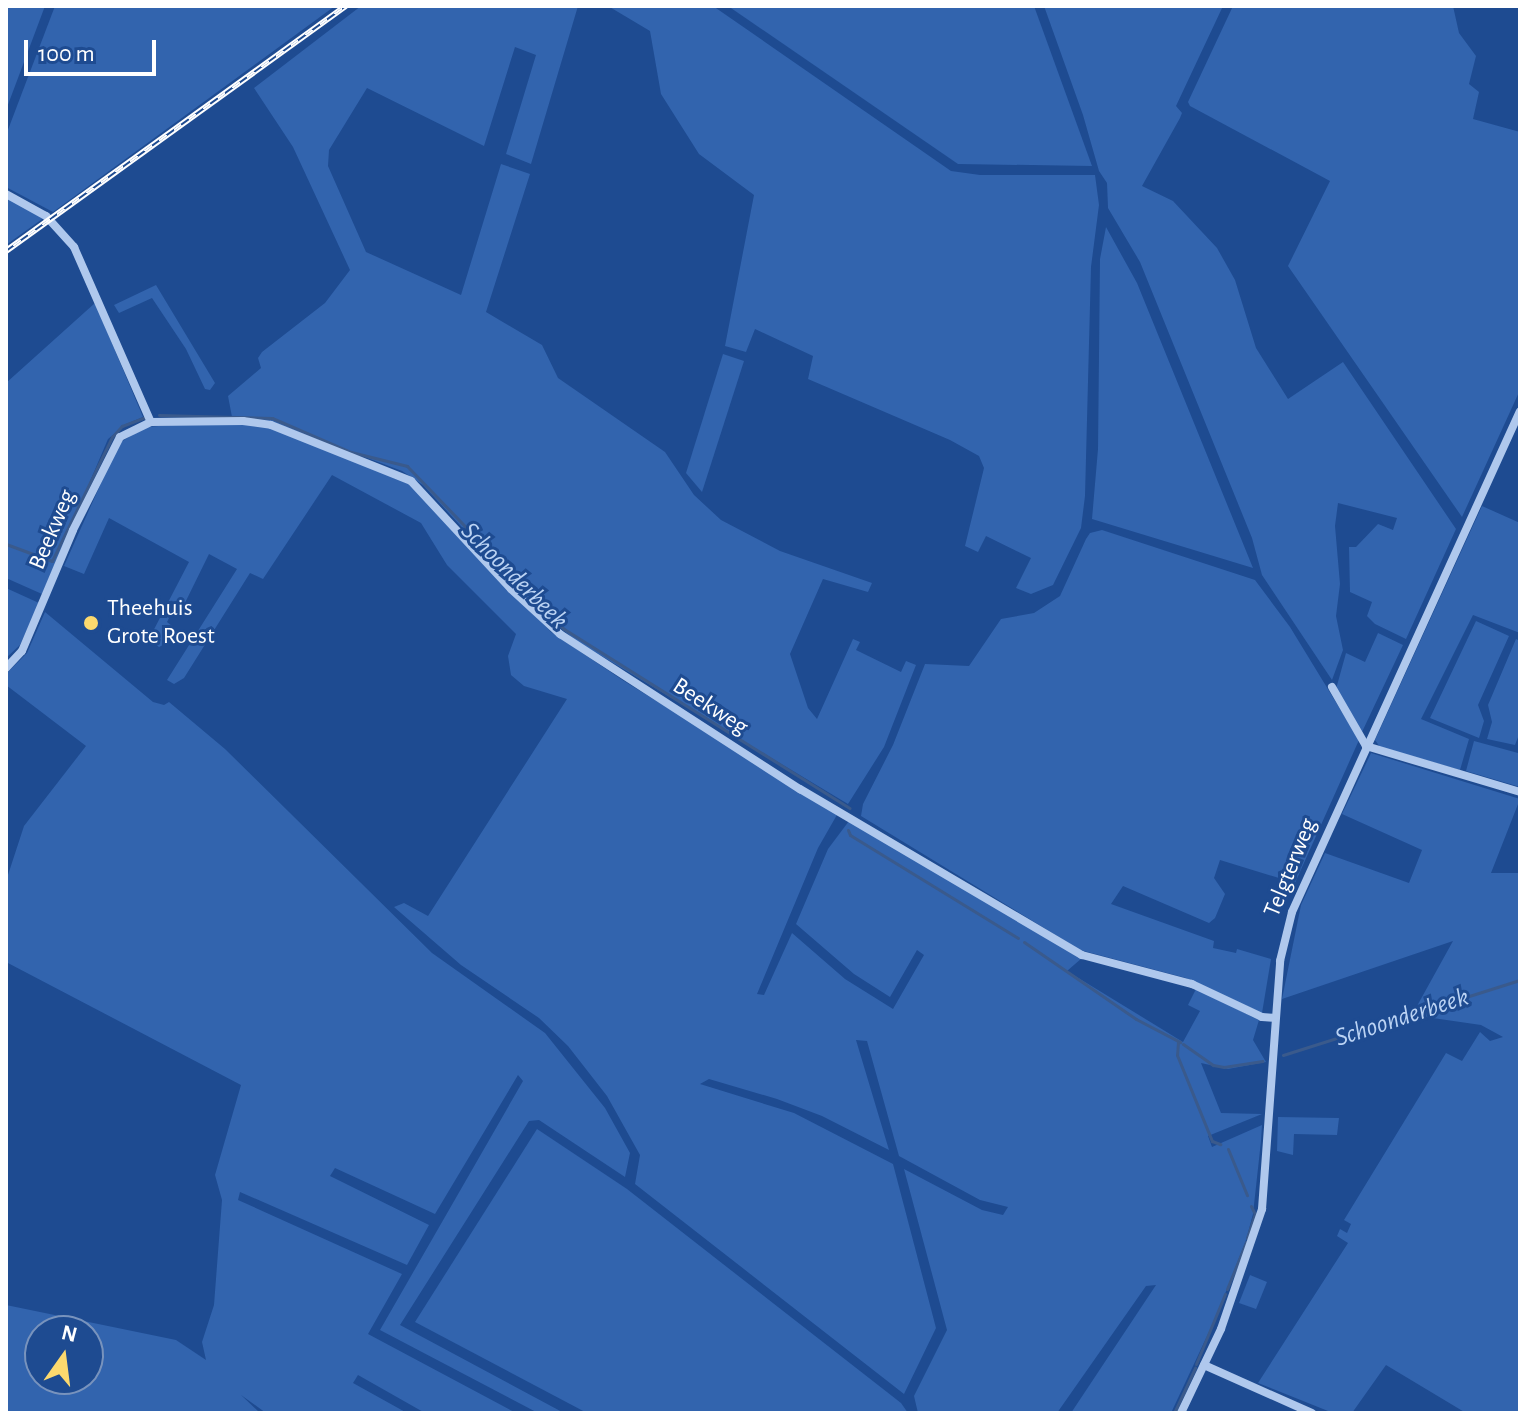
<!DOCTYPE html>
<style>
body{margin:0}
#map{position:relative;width:1526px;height:1419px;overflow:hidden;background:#1e4b91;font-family:"Alegreya Sans",sans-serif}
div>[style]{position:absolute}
.green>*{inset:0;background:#3264ae}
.stream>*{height:3px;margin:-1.5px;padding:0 1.5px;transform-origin:1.5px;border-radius:1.5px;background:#3a5a8c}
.minor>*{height:8px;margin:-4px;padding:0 4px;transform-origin:4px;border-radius:4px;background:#afc8ed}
.rail>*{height:6px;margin-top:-3px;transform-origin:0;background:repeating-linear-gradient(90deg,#1e4b91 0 9px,#fff 0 18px);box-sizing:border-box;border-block:2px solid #fff}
.dots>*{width:22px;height:22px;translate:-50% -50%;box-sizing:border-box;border:4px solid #1e4b91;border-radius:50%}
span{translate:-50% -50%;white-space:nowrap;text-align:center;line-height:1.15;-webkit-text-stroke:6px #1e4b91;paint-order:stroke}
.street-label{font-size:24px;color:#fff}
.poi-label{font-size:24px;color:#fff}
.left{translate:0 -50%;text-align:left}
.water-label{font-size:26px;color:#bbd3f4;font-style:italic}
.frame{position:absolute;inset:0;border:8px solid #fff;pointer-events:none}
.north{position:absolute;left:24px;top:1315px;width:80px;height:80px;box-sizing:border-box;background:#1e4b91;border:2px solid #7893bd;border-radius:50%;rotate:14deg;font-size:22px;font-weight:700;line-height:32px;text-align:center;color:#fff}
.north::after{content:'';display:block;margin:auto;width:28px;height:36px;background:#fcd96e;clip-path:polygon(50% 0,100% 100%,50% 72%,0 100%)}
.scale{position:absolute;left:24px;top:40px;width:132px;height:36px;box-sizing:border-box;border:4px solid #fff;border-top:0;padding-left:10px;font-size:24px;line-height:28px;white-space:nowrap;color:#fff;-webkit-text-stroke:6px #1e4b91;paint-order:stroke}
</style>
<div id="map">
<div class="green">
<i style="clip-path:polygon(6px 6px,45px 6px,6px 110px)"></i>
<i style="clip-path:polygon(55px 6px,335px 6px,53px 212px,6px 187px,6px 135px)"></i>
<i style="clip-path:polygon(361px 6px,578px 6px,531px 164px,506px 154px,536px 55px,515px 47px,484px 146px,367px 88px,329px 150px,328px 166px,366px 252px,461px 295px,501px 164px,530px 174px,486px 312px,542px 345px,558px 378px,665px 452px,694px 495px,721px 520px,780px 551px,872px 583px,868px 592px,823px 579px,790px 654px,808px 708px,817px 719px,853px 639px,860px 642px,856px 650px,901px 672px,906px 661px,916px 665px,884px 747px,848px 804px,575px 640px,532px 603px,423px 485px,402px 471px,272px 422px,232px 417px,228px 396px,261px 368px,258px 358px,262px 352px,325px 303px,350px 270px,293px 147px,254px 88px)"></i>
<i style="clip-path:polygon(608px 6px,713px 6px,951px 171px,980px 175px,1095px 175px,1099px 205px,1091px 267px,1085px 496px,1081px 528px,1053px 585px,1031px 594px,1016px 588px,1031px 558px,986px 536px,978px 552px,965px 546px,984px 468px,979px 456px,950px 440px,808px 379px,813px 356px,755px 329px,746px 352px,725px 346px,754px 195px,699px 154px,661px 94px,650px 31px)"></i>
<i style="clip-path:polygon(728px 6px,1034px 6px,1092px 166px,958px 164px)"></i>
<i style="clip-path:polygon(1044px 6px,1223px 6px,1176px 106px,1182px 113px,1180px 118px,1142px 186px,1173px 201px,1217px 248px,1235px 280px,1256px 348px,1288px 399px,1343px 362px,1456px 529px,1406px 639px,1375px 624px,1367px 616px,1372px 602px,1350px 592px,1349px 547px,1356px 547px,1378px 524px,1393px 530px,1397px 518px,1338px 503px,1335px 526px,1340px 584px,1336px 616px,1343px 650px,1332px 680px,1262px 575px,1252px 538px,1140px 262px,1108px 208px,1107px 183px,1099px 171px,1083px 115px)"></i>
<i style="clip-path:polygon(1233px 6px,1453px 6px,1459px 33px,1476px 56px,1469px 84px,1479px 92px,1473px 119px,1520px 132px,1520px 390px,1462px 517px,1288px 266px,1330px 181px,1190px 106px,1188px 102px)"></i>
<i style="clip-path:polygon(6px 197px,45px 217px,6px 245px)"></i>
<i style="clip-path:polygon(1106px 227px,1137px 283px,1253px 568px,1092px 519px,1098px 449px,1100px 259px)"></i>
<i style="clip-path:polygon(156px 285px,215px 383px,210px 390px,205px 389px,186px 349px,152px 298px,119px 313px,114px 305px)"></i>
<i style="clip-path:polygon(95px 303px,143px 417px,126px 424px,108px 439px,42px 594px,6px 578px,6px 383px)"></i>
<i style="clip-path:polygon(723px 354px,744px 361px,702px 492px,686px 473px)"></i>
<i style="clip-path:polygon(197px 423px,261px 425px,379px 468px,418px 489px,551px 632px,624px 681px,838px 813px,818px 848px,757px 994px,764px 995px,792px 933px,845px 979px,893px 1009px,924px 955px,917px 950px,890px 997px,854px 974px,796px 924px,828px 849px,849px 821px,1082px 958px,1067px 971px,1183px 1042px,1200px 1011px,1188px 1005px,1196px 989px,1259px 1020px,1253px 1040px,1266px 1062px,1228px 1069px,1201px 1063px,1221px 1113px,1262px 1114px,1208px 1136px,1212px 1147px,1262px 1125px,1261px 1141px,1253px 1214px,1246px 1240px,1216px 1317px,1171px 1413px,1071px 1413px,1156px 1285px,1146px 1286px,1057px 1413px,918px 1413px,914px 1396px,947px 1330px,904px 1169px,982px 1210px,1003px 1215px,1008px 1207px,980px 1200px,899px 1156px,867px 1041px,856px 1040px,889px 1150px,822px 1116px,777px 1099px,709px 1079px,700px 1084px,794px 1113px,893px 1164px,936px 1328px,904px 1394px,635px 1184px,640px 1155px,607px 1096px,568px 1046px,539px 1018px,461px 965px,394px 907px,404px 903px,428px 916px,567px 699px,524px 686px,511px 675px,508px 656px,516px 634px,447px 565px,421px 523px,332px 475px,263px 579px,250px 573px,184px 678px,174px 684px,167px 680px,237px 569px,209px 554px,180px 613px,173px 610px,167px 622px,172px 626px,165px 644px,159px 647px,149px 639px,189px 562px,109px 518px,84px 574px,64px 566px,119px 443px,146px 427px)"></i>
<i style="clip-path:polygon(1482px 506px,1520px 523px,1520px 633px,1473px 615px,1421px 719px,1469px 739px,1460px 770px,1380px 747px,1375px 740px)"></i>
<i style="clip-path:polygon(1102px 530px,1255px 580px,1290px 627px,1359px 740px,1295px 883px,1220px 860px,1214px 878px,1225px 894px,1215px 918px,1209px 923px,1123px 886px,1111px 904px,1214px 941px,1213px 948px,1236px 953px,1237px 949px,1271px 959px,1262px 1013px,1186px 978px,1080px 950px,861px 816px,863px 804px,893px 745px,925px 664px,969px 666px,1001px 619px,1034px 613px,1060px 596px,1086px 539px,1090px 533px)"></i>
<i style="clip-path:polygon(6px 588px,39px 603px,20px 645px,6px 658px)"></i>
<i style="clip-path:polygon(evenodd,45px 612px,153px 702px,164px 705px,169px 702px,225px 749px,432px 953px,545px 1033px,605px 1108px,630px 1153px,625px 1177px,539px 1120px,529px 1121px,400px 1325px,564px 1413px,538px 1413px,380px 1330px,523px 1081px,518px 1075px,435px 1214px,335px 1168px,330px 1176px,429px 1225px,407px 1265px,240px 1192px,238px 1200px,402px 1274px,368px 1334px,516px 1413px,425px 1413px,358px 1375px,353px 1383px,407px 1413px,266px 1413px,241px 1395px,260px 1413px,6px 1413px,6px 1305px,176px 1340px,206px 1360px,202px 1342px,214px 1305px,222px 1200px,215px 1175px,241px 1085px,6px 962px,6px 881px,24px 826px,86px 746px,6px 685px,7px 673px,27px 653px,45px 612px,88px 1331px,88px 1379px,40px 1379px,40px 1331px,88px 1331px)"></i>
<i style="clip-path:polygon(1476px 621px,1509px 636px,1478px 705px,1484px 721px,1479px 738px,1430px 718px)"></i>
<i style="clip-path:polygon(1378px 633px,1403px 645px,1362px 732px,1336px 689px,1346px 653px,1365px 662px)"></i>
<i style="clip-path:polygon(1516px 639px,1520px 641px,1520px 732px,1515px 745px,1487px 739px,1492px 722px,1488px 705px)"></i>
<i style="clip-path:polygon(1474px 741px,1518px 753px,1520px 749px,1520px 787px,1466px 771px)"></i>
<i style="clip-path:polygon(1371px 753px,1520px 799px,1491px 873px,1520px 873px,1520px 1413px,1466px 1413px,1386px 1365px,1352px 1413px,1333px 1413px,1258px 1383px,1348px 1243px,1337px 1236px,1340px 1229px,1347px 1233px,1351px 1224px,1344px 1220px,1446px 1053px,1462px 1061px,1480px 1032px,1490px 1041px,1503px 1037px,1481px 1025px,1412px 1015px,1453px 941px,1282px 999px,1301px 905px,1325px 853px,1409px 883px,1422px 850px,1342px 814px)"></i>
<i style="clip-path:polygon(1278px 1117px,1339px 1118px,1337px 1135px,1294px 1134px,1293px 1155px,1277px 1151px)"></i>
<i style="clip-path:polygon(537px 1129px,627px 1189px,901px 1403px,908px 1413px,587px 1413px,415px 1322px)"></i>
<i style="clip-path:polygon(1250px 1275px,1267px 1282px,1256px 1309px,1239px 1303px)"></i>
</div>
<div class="stream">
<i style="left:159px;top:415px;width:113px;rotate:1.5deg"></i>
<i style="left:272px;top:418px;width:86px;rotate:23.3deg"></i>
<i style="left:351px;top:452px;width:58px;rotate:14deg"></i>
<i style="left:407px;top:466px;width:226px;rotate:46.1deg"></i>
<i style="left:564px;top:629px;width:337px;rotate:32.1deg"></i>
<i style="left:6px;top:544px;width:49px;rotate:20.3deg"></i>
<i style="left:52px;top:561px;width:138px;rotate:-64.2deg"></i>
<i style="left:112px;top:437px;width:15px;rotate:-48deg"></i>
<i style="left:122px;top:426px;width:25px;rotate:-21deg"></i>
<i style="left:848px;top:830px;width:5px;rotate:68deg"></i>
<i style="left:850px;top:835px;width:197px;rotate:31.5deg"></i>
<i style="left:1024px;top:942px;width:136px;rotate:34.5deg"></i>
<i style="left:1136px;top:1019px;width:50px;rotate:27.6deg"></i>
<i style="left:1178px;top:1042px;width:13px;rotate:94deg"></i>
<i style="left:1177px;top:1055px;width:93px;rotate:67.9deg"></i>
<i style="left:1212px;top:1141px;width:9px;rotate:21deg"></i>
<i style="left:1183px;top:1044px;width:37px;rotate:35deg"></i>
<i style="left:1213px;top:1065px;width:11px;rotate:10deg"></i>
<i style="left:1224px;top:1067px;width:39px;rotate:-9deg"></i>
<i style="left:1283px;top:1055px;width:249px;rotate:-17.6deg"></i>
<i style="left:1228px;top:1149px;width:50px;rotate:67.6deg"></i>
<i style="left:1247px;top:1238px;width:25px;rotate:-72deg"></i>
<i style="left:1255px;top:1214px;width:9px;rotate:-117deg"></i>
<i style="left:1227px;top:1289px;width:51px;rotate:-68deg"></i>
<i style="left:1196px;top:1364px;width:76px;rotate:-67.5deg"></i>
<i style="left:1174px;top:1413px;width:50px;rotate:-65deg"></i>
</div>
<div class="minor">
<i style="left:6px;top:194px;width:46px;rotate:28.8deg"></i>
<i style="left:46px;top:216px;width:42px;rotate:47.9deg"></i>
<i style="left:74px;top:247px;width:191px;rotate:66.3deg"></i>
<i style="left:6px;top:668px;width:23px;rotate:-47deg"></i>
<i style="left:22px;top:651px;width:131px;rotate:-67.1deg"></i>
<i style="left:73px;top:530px;width:104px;rotate:-63.2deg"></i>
<i style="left:120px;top:437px;width:34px;rotate:-26deg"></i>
<i style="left:151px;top:422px;width:92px;rotate:-0.6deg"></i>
<i style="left:243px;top:421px;width:28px;rotate:8deg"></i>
<i style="left:271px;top:425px;width:151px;rotate:21.8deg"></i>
<i style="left:411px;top:481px;width:147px;rotate:47.2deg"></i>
<i style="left:511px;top:589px;width:67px;rotate:42.6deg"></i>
<i style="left:560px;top:634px;width:286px;rotate:32.9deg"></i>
<i style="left:800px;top:789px;width:327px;rotate:30.5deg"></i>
<i style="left:1082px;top:955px;width:114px;rotate:14.8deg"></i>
<i style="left:1192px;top:984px;width:77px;rotate:25.2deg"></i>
<i style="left:1262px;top:1017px;width:13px;rotate:4deg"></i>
<i style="left:1332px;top:687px;width:68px;rotate:60deg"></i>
<i style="left:1366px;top:746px;width:161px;rotate:16.6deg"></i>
<i style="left:1204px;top:1365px;width:118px;rotate:24deg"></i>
<i style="left:1181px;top:1413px;width:93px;rotate:-64.5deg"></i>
<i style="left:1221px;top:1329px;width:127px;rotate:-71.1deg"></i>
<i style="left:1262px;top:1209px;width:249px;rotate:-85.8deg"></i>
<i style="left:1280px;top:961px;width:50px;rotate:-76.2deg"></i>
<i style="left:1292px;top:912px;width:550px;rotate:-65.53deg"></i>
</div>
<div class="rail">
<i style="left:6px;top:251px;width:419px;rotate:-35.8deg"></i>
</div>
<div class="dots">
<i style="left:91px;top:623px;background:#fcd96e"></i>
</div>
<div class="street-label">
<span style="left:53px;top:530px;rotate:-67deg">Beekweg</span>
<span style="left:710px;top:707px;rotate:33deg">Beekweg</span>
<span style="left:1291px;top:868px;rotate:-68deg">Telgterweg</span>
</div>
<div class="poi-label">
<span class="left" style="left:107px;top:623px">Theehuis<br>Grote Roest</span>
</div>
<div class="water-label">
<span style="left:514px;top:576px;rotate:45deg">Schoonderbeek</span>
<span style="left:1402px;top:1018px;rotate:-18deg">Schoonderbeek</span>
</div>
<div class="frame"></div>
<div class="north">N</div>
<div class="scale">100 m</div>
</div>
